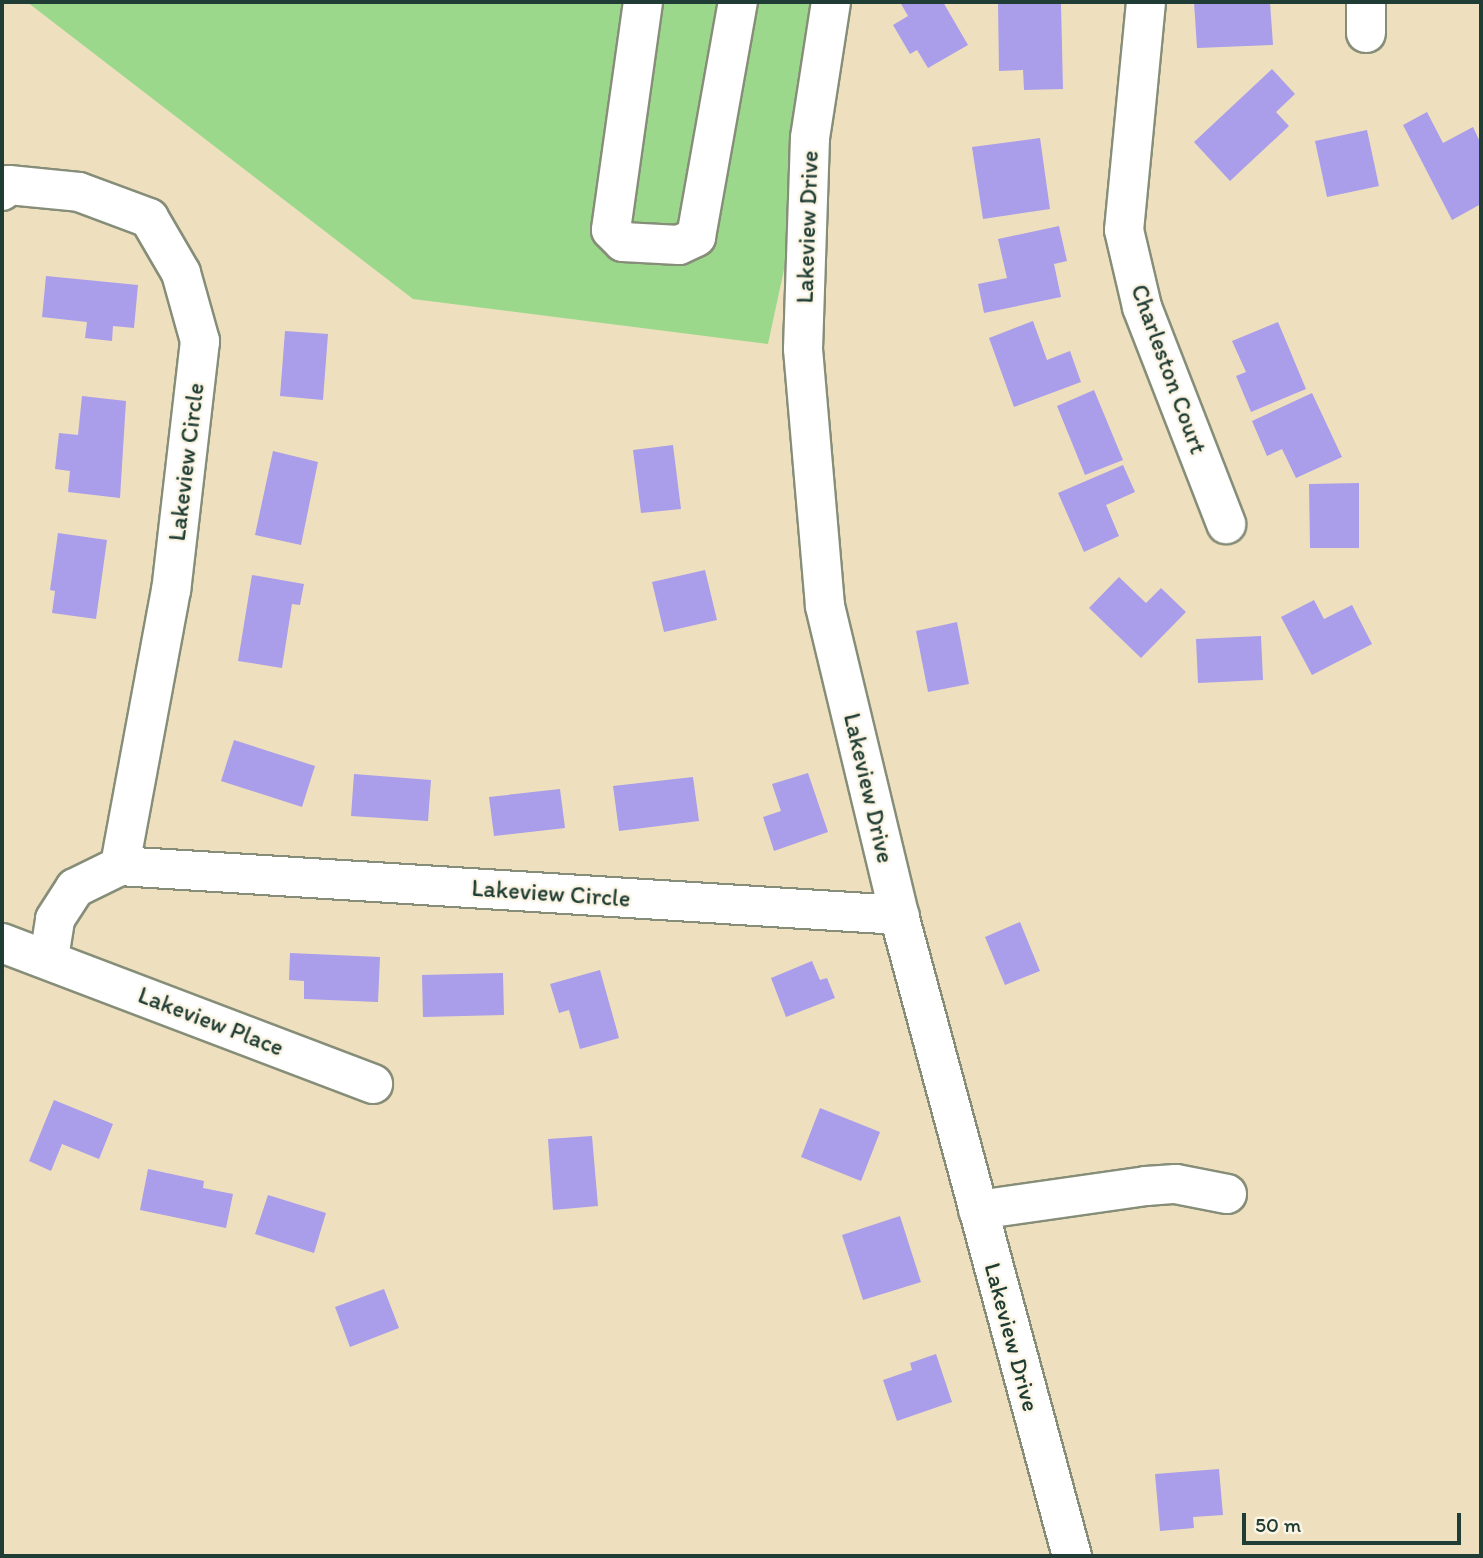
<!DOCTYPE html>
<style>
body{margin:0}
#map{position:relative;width:1483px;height:1558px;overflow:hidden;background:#eee0be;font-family:Itim,sans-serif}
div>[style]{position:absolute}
.green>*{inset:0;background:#9cd88c}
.building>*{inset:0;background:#aa9de9}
.roads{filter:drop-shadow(2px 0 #868e79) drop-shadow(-2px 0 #868e79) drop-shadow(0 2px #868e79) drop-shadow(0 -2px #868e79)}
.minor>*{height:38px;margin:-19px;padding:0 19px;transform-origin:19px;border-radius:19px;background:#fff}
span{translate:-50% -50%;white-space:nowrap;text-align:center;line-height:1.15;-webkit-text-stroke:5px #fcf5e5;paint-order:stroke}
.street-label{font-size:24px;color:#1f3d34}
.frame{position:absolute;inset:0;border:4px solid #1f3d34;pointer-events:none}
.scale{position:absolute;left:1242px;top:1513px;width:219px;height:32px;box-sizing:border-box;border:4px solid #1f3d34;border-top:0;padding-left:9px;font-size:21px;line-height:24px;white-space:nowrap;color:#1f3d34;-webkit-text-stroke:5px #fcf5e5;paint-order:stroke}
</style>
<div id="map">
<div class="green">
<i style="clip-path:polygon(27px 2px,815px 2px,805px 172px,768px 344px,413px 299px)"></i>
</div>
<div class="building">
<i style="clip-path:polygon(900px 2px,943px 2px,968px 45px,928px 68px,917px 50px,910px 54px,893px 25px,908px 16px)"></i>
<i style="clip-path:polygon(998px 2px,1061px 3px,1063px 89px,1024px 90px,1023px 70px,999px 71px)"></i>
<i style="clip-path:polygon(1194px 2px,1270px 2px,1273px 45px,1197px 48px)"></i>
<i style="clip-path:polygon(1272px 69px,1295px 94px,1276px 112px,1289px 126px,1230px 181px,1194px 142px)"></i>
<i style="clip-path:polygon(1427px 112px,1443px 143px,1473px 127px,1481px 144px,1481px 204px,1452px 220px,1403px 125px)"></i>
<i style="clip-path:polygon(1367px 130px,1379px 186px,1327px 197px,1315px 141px)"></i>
<i style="clip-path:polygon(1040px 138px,1050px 209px,983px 219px,972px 147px)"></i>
<i style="clip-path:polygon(1059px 226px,1067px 261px,1054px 264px,1061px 297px,984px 313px,978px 284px,1007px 278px,998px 239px)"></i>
<i style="clip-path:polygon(46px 276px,138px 285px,134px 328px,113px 326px,112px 341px,85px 338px,87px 322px,42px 317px)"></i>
<i style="clip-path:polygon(1033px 321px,1047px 360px,1070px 351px,1081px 382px,1014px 407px,989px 338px)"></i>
<i style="clip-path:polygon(1278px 322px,1306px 389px,1251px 412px,1236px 376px,1246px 372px,1232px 341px)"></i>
<i style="clip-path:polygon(285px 331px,328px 334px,323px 400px,280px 396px)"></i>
<i style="clip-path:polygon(1094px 390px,1123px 460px,1085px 475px,1057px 406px)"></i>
<i style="clip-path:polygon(1312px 393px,1342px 457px,1296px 478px,1282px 449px,1267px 456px,1252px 421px)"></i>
<i style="clip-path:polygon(82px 396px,126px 401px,120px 498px,68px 492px,70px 471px,55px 469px,59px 433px,78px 435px)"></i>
<i style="clip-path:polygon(673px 445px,681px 509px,641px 513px,633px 450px)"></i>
<i style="clip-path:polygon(273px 451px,318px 462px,301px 545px,255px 535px)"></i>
<i style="clip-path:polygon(1123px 465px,1135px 492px,1106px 505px,1119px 536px,1084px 552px,1058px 493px)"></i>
<i style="clip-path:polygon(1359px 483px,1359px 548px,1310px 548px,1309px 484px)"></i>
<i style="clip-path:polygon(58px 533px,107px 540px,96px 619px,52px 613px,55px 591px,50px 590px)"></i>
<i style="clip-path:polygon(705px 570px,717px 620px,664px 632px,652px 582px)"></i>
<i style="clip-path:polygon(252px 575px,304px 584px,300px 605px,292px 604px,282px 668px,238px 661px)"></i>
<i style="clip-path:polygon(1119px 577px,1146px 603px,1161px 588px,1186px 612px,1141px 658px,1089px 608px)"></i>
<i style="clip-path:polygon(1314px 600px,1324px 619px,1352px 605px,1372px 644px,1312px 675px,1281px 617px)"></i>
<i style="clip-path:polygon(957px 622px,969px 684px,928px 692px,916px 631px)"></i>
<i style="clip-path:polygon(1261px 636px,1263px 680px,1198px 683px,1196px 639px)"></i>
<i style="clip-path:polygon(234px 740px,315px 766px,302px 807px,221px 781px)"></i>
<i style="clip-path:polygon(808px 773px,828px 832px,774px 851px,763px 817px,781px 811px,772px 784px)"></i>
<i style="clip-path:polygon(354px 774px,431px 780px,428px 821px,351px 816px)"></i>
<i style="clip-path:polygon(693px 777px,699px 821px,619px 831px,613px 786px)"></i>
<i style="clip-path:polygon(560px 789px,565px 828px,494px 836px,489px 797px)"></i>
<i style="clip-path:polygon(1020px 922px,1040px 971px,1005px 985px,985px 937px)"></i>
<i style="clip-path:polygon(290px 953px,380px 957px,378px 1002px,304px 999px,304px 981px,289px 980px)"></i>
<i style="clip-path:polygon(812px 961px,820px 980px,827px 978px,835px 998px,786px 1017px,771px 978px)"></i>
<i style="clip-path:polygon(600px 970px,619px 1038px,580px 1049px,569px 1010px,559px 1013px,550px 984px)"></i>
<i style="clip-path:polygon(503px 973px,504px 1015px,423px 1017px,422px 975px)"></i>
<i style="clip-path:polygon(54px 1100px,113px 1124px,99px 1159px,62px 1144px,51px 1171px,29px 1161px)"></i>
<i style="clip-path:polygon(820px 1108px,880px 1132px,861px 1181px,801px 1157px)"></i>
<i style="clip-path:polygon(592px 1136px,598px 1206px,553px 1210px,548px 1139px)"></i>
<i style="clip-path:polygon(148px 1169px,204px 1181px,203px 1188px,233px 1194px,226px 1228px,140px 1210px)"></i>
<i style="clip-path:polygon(268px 1195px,326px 1213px,314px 1253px,255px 1234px)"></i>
<i style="clip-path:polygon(900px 1216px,921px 1282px,863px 1300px,842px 1235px)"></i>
<i style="clip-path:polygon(384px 1289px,399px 1328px,350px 1347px,335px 1307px)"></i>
<i style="clip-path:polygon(936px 1354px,952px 1402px,897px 1421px,883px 1380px,912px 1370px,910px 1363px)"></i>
<i style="clip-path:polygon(1219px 1469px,1223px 1515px,1193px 1517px,1194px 1528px,1160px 1531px,1155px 1474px)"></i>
</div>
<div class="roads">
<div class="minor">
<i style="left:643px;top:2px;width:230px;rotate:98deg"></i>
<i style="left:611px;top:230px;width:17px;rotate:45deg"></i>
<i style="left:623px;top:242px;width:56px;rotate:3.1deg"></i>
<i style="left:679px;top:245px;width:19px;rotate:-25deg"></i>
<i style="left:696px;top:237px;width:239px;rotate:-79.9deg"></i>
<i style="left:831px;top:2px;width:138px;rotate:98.8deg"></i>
<i style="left:810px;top:138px;width:211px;rotate:91.9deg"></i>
<i style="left:803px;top:349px;width:258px;rotate:85.1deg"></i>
<i style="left:825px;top:606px;width:318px;rotate:76.5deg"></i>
<i style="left:899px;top:915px;width:664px;rotate:74.9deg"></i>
<i style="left:1146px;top:2px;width:229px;rotate:95.5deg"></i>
<i style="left:1124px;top:230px;width:79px;rotate:76.8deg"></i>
<i style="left:1142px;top:307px;width:233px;rotate:68.8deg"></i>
<i style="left:1366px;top:33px;width:31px;rotate:-90deg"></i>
<i style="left:2px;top:191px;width:9px;rotate:-41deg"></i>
<i style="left:9px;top:185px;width:70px;rotate:5.7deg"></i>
<i style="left:79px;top:192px;width:75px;rotate:20.4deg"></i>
<i style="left:149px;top:218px;width:64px;rotate:59.8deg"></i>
<i style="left:181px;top:273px;width:71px;rotate:74.4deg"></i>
<i style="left:200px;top:341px;width:251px;rotate:96.6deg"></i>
<i style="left:171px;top:590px;width:281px;rotate:100.5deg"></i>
<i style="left:2px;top:943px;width:397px;rotate:20.8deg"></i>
<i style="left:49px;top:958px;width:39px;rotate:-81deg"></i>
<i style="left:55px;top:919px;width:37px;rotate:-57deg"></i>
<i style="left:75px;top:888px;width:50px;rotate:-26.1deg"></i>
<i style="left:120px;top:866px;width:781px;rotate:3.6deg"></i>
<i style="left:978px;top:1210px;width:170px;rotate:-8.1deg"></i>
<i style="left:1146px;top:1186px;width:30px;rotate:-4deg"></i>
<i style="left:1176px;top:1184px;width:52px;rotate:11.1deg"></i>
</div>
</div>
<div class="street-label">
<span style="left:807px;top:227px;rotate:-88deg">Lakeview Drive</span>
<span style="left:1169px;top:369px;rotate:70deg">Charleston Court</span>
<span style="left:186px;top:462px;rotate:-83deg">Lakeview Circle</span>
<span style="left:869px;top:788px;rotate:77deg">Lakeview Drive</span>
<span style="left:551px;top:893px;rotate:4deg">Lakeview Circle</span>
<span style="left:211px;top:1021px;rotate:21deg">Lakeview Place</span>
<span style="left:1012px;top:1337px;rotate:75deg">Lakeview Drive</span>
</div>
<div class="frame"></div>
<div class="scale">50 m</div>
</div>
